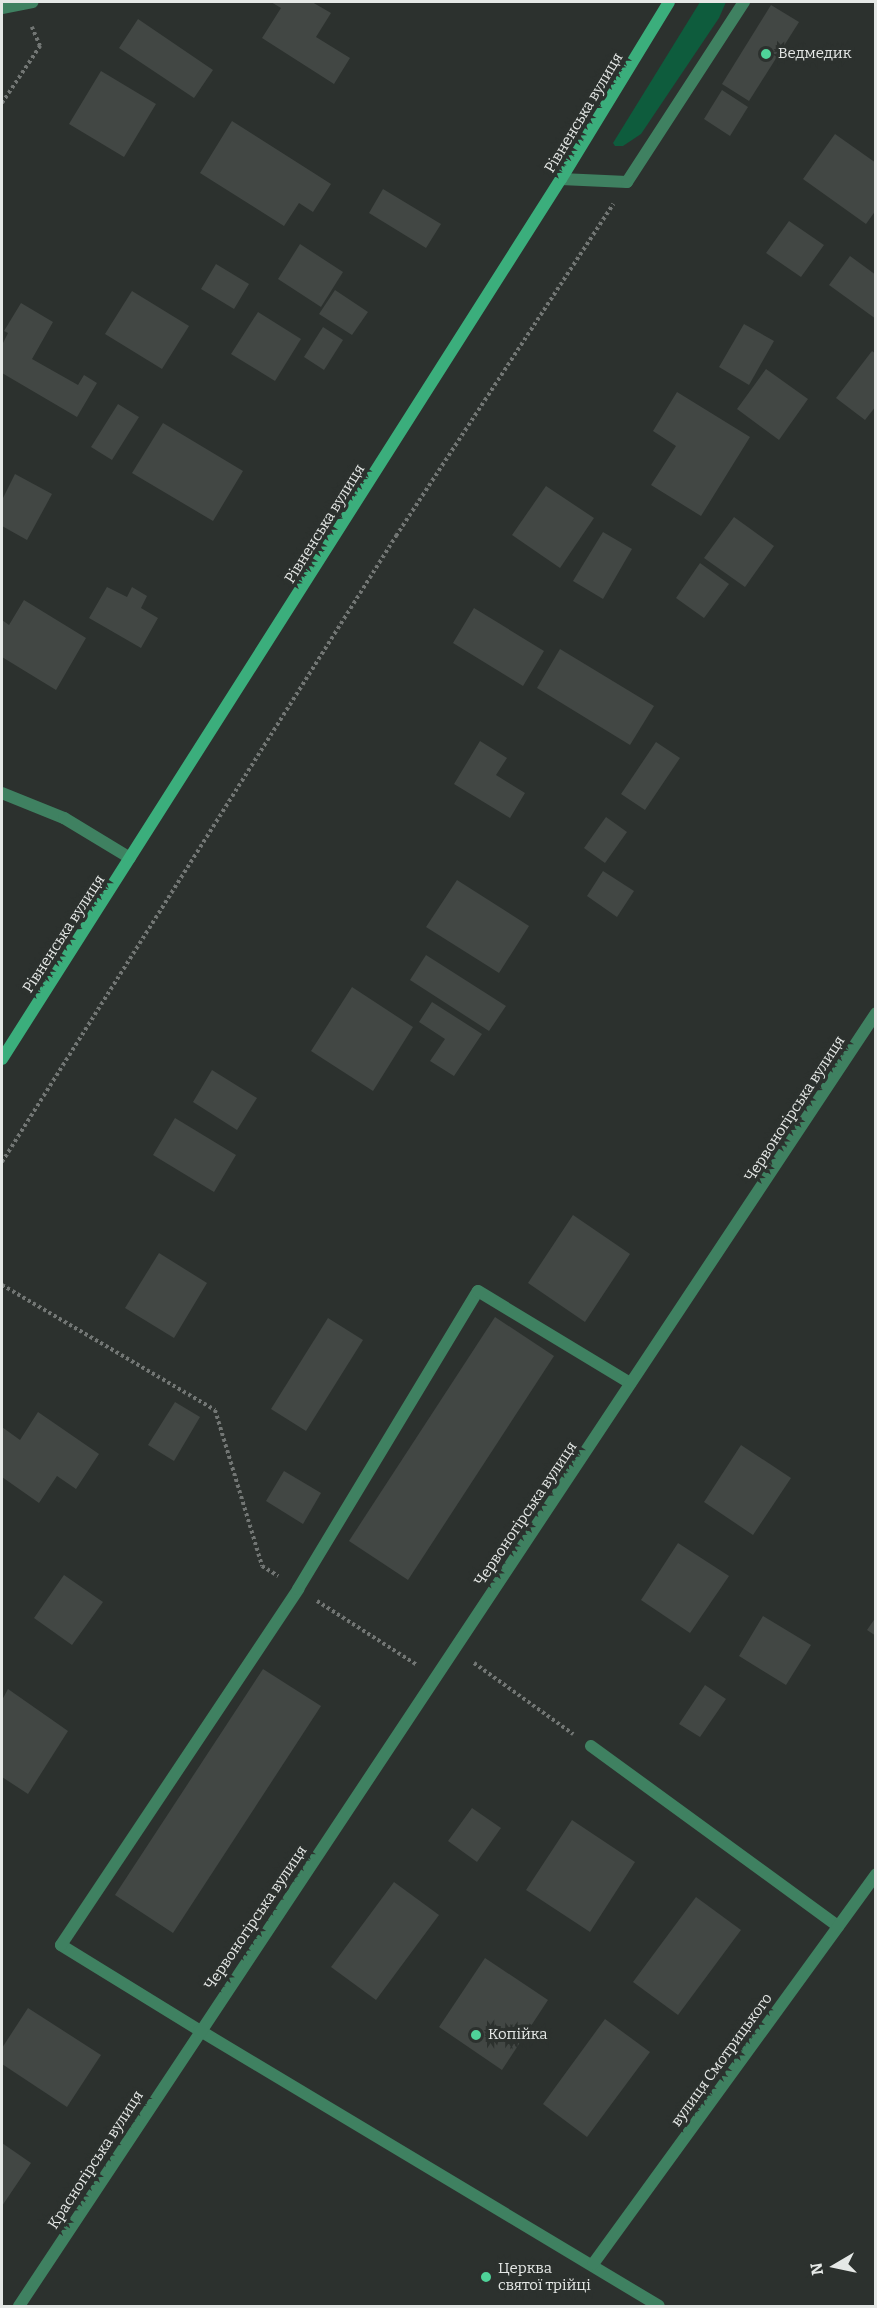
<!DOCTYPE html>
<meta charset="utf-8">
<style>
body{margin:0}
#map{position:relative;width:877px;height:2308px;overflow:hidden;background:#2c312e;font-family:Bitter,serif}
div>[style]{position:absolute}
.green>*{inset:0;background:#0e5c3d}
.building>*{inset:0;background:#424744}
.path>*{height:4px;margin-top:-2px;transform-origin:0;background:repeating-linear-gradient(90deg,#727674 0 3px,transparent 0 6px)}
.lane>*{height:12px;margin:-6px;padding:0 6px;transform-origin:6px;border-radius:6px;background:#3f8161}
.street>*{height:12px;margin:-6px;padding:0 6px;transform-origin:6px;border-radius:6px;background:#3f8161}
.secondary>*{height:12px;margin:-6px;padding:0 6px;transform-origin:6px;border-radius:6px;background:#3bae7c}
.dots>*{width:16px;height:16px;translate:-50% -50%;box-sizing:border-box;border:3px solid #2c312e;border-radius:50%}
span{translate:-50% -50%;white-space:nowrap;text-align:center;line-height:1.15;-webkit-text-stroke:6px #2c312e;paint-order:stroke}
.poi-label{font-size:15px;color:#e5e8e6}
.left{translate:0 -50%;text-align:left}
.street-label{font-size:15px;color:#e5e8e6}
.frame{position:absolute;inset:0;border:3px solid #e5e8e6;pointer-events:none}
.north{position:absolute;left:805px;top:2236px;width:60px;height:60px;-webkit-text-stroke:4px #2c312e;paint-order:stroke;rotate:261deg;font-size:16px;font-weight:700;line-height:24px;text-align:center;color:#e5e8e6}
.north::after{content:'';display:block;margin:auto;width:21px;height:27px;background:#e5e8e6;clip-path:polygon(50% 0,100% 100%,50% 72%,0 100%)}
</style>
<div id="map">
<div class="green">
<i style="clip-path:polygon(700px 2px,726px 2px,719px 18px,641px 134px,623px 146px,615px 146px,613px 143px)"></i>
</div>
<div class="building">
<i style="clip-path:polygon(271px 2px,312px 2px,331px 13px,316px 37px,350px 58px,334px 84px,262px 38px,281px 8px)"></i>
<i style="clip-path:polygon(771px 5px,799px 22px,749px 101px,722px 84px)"></i>
<i style="clip-path:polygon(138px 19px,213px 70px,194px 98px,119px 48px)"></i>
<i style="clip-path:polygon(101px 71px,156px 104px,124px 157px,69px 124px)"></i>
<i style="clip-path:polygon(722px 90px,748px 107px,730px 136px,704px 119px)"></i>
<i style="clip-path:polygon(232px 121px,331px 184px,313px 212px,299px 203px,284px 226px,200px 173px)"></i>
<i style="clip-path:polygon(835px 134px,876px 163px,876px 210px,866px 224px,803px 179px)"></i>
<i style="clip-path:polygon(383px 189px,441px 224px,426px 248px,369px 213px)"></i>
<i style="clip-path:polygon(789px 221px,824px 245px,801px 277px,766px 253px)"></i>
<i style="clip-path:polygon(300px 244px,343px 272px,321px 307px,278px 279px)"></i>
<i style="clip-path:polygon(850px 256px,876px 275px,876px 319px,829px 285px)"></i>
<i style="clip-path:polygon(216px 264px,249px 284px,234px 309px,201px 289px)"></i>
<i style="clip-path:polygon(335px 290px,368px 312px,352px 335px,319px 314px)"></i>
<i style="clip-path:polygon(132px 291px,189px 326px,162px 369px,105px 334px)"></i>
<i style="clip-path:polygon(21px 303px,53px 322px,32px 359px,78px 385px,84px 375px,97px 383px,77px 417px,2px 373px,2px 345px,8px 333px,4px 331px)"></i>
<i style="clip-path:polygon(258px 312px,301px 339px,275px 381px,231px 354px)"></i>
<i style="clip-path:polygon(744px 324px,774px 341px,749px 385px,719px 367px)"></i>
<i style="clip-path:polygon(323px 327px,343px 340px,324px 370px,304px 357px)"></i>
<i style="clip-path:polygon(872px 351px,876px 354px,876px 406px,865px 420px,836px 398px)"></i>
<i style="clip-path:polygon(766px 369px,808px 399px,779px 440px,737px 409px)"></i>
<i style="clip-path:polygon(677px 392px,750px 437px,701px 516px,651px 485px,676px 446px,653px 431px)"></i>
<i style="clip-path:polygon(118px 404px,139px 417px,112px 460px,91px 447px)"></i>
<i style="clip-path:polygon(163px 423px,243px 471px,213px 521px,132px 473px)"></i>
<i style="clip-path:polygon(15px 474px,52px 494px,27px 540px,2px 526px,2px 500px)"></i>
<i style="clip-path:polygon(546px 486px,594px 518px,560px 568px,512px 535px)"></i>
<i style="clip-path:polygon(734px 517px,774px 546px,745px 587px,704px 558px)"></i>
<i style="clip-path:polygon(603px 532px,632px 549px,603px 599px,573px 581px)"></i>
<i style="clip-path:polygon(700px 563px,729px 584px,704px 618px,676px 598px)"></i>
<i style="clip-path:polygon(107px 587px,127px 597px,132px 587px,147px 596px,141px 608px,158px 618px,141px 648px,89px 618px)"></i>
<i style="clip-path:polygon(24px 600px,86px 638px,56px 690px,2px 657px,2px 620px,9px 625px)"></i>
<i style="clip-path:polygon(474px 608px,544px 651px,523px 686px,453px 643px)"></i>
<i style="clip-path:polygon(560px 649px,654px 706px,630px 745px,537px 688px)"></i>
<i style="clip-path:polygon(480px 741px,507px 758px,496px 775px,525px 793px,510px 818px,454px 784px)"></i>
<i style="clip-path:polygon(656px 742px,680px 758px,645px 810px,621px 794px)"></i>
<i style="clip-path:polygon(606px 817px,627px 832px,605px 863px,584px 848px)"></i>
<i style="clip-path:polygon(603px 871px,634px 891px,617px 917px,587px 896px)"></i>
<i style="clip-path:polygon(457px 880px,529px 926px,499px 973px,426px 927px)"></i>
<i style="clip-path:polygon(426px 955px,506px 1006px,489px 1031px,410px 980px)"></i>
<i style="clip-path:polygon(352px 987px,413px 1027px,373px 1091px,311px 1051px)"></i>
<i style="clip-path:polygon(432px 1002px,482px 1034px,454px 1076px,430px 1061px,445px 1039px,419px 1022px)"></i>
<i style="clip-path:polygon(212px 1070px,257px 1098px,237px 1130px,193px 1102px)"></i>
<i style="clip-path:polygon(175px 1118px,236px 1155px,214px 1192px,153px 1155px)"></i>
<i style="clip-path:polygon(573px 1215px,630px 1254px,585px 1322px,528px 1283px)"></i>
<i style="clip-path:polygon(159px 1253px,207px 1283px,174px 1338px,125px 1308px)"></i>
<i style="clip-path:polygon(495px 1317px,554px 1356px,408px 1580px,349px 1541px)"></i>
<i style="clip-path:polygon(328px 1318px,363px 1340px,306px 1431px,271px 1409px)"></i>
<i style="clip-path:polygon(175px 1402px,200px 1417px,174px 1461px,148px 1445px)"></i>
<i style="clip-path:polygon(38px 1412px,99px 1454px,76px 1489px,57px 1476px,39px 1503px,2px 1477px,2px 1427px,20px 1440px)"></i>
<i style="clip-path:polygon(741px 1445px,791px 1478px,753px 1535px,704px 1502px)"></i>
<i style="clip-path:polygon(284px 1471px,321px 1493px,303px 1524px,266px 1501px)"></i>
<i style="clip-path:polygon(678px 1543px,729px 1576px,690px 1633px,641px 1600px)"></i>
<i style="clip-path:polygon(64px 1575px,103px 1602px,72px 1645px,34px 1618px)"></i>
<i style="clip-path:polygon(763px 1616px,811px 1645px,786px 1685px,739px 1656px)"></i>
<i style="clip-path:polygon(876px 1617px,876px 1636px,867px 1630px)"></i>
<i style="clip-path:polygon(263px 1669px,321px 1706px,173px 1933px,115px 1895px)"></i>
<i style="clip-path:polygon(705px 1685px,726px 1699px,700px 1737px,679px 1724px)"></i>
<i style="clip-path:polygon(8px 1689px,68px 1731px,28px 1794px,2px 1777px,2px 1700px)"></i>
<i style="clip-path:polygon(472px 1808px,501px 1828px,477px 1862px,448px 1841px)"></i>
<i style="clip-path:polygon(572px 1820px,635px 1862px,590px 1932px,526px 1890px)"></i>
<i style="clip-path:polygon(394px 1882px,439px 1915px,376px 2000px,331px 1967px)"></i>
<i style="clip-path:polygon(696px 1897px,741px 1930px,678px 2015px,633px 1982px)"></i>
<i style="clip-path:polygon(485px 1958px,548px 2000px,502px 2070px,439px 2027px)"></i>
<i style="clip-path:polygon(28px 2008px,101px 2055px,67px 2107px,2px 2064px,2px 2048px)"></i>
<i style="clip-path:polygon(605px 2019px,650px 2052px,587px 2137px,543px 2104px)"></i>
<i style="clip-path:polygon(2px 2143px,31px 2163px,2px 2206px)"></i>
</div>
<div class="path">
<i style="left:2px;top:103px;width:69px;rotate:-56.3deg"></i>
<i style="left:40px;top:46px;width:21px;rotate:-113deg"></i>
<i style="left:2px;top:1162px;width:740px;rotate:-57.81deg"></i>
<i style="left:396px;top:536px;width:397px;rotate:-56.8deg"></i>
<i style="left:2px;top:1285px;width:247px;rotate:30.4deg"></i>
<i style="left:215px;top:1410px;width:163px;rotate:73.2deg"></i>
<i style="left:262px;top:1566px;width:19px;rotate:32deg"></i>
<i style="left:317px;top:1601px;width:119px;rotate:32.6deg"></i>
<i style="left:474px;top:1663px;width:122px;rotate:35.6deg"></i>
</div>
<div class="lane">
<i style="left:561px;top:179px;width:66px;rotate:2.6deg"></i>
<i style="left:627px;top:182px;width:215px;rotate:-57deg"></i>
<i style="left:591px;top:1746px;width:306px;rotate:36.1deg"></i>
<i style="left:199px;top:2030px;width:162px;rotate:-148.4deg"></i>
<i style="left:61px;top:1945px;width:428px;rotate:-56.3deg"></i>
<i style="left:298px;top:1589px;width:348px;rotate:-58.9deg"></i>
<i style="left:478px;top:1291px;width:178px;rotate:31.2deg"></i>
</div>
<div class="street">
<i style="left:2px;top:8px;width:31px;rotate:-11deg"></i>
<i style="left:2px;top:793px;width:67px;rotate:22deg"></i>
<i style="left:64px;top:818px;width:77px;rotate:31.2deg"></i>
<i style="left:199px;top:2030px;width:536px;rotate:30.96deg"></i>
<i style="left:593px;top:2264px;width:482px;rotate:-54deg"></i>
<i style="left:19px;top:2306px;width:1551px;rotate:-56.46deg"></i>
</div>
<div class="secondary">
<i style="left:2px;top:1059px;width:1043px;rotate:-57.58deg"></i>
<i style="left:561px;top:179px;width:207px;rotate:-58.6deg"></i>
</div>
<div class="dots">
<i style="left:766px;top:54px;background:#4fd399"></i>
<i style="left:476px;top:2035px;background:#4fd399"></i>
<i style="left:486px;top:2277px;background:#4fd399"></i>
</div>
<div class="poi-label">
<span class="left" style="left:778px;top:54px">Ведмедик</span>
<span class="left" style="left:488px;top:2035px">Копійка</span>
<span class="left" style="left:498px;top:2277px">Церква<br>святої трійці</span>
</div>
<div class="street-label">
<span style="left:584px;top:113px;rotate:-59deg">Рівненська вулиця</span>
<span style="left:325px;top:524px;rotate:-58deg">Рівненська вулиця</span>
<span style="left:64px;top:934px;rotate:-57deg">Рівненська вулиця</span>
<span style="left:795px;top:1109px;rotate:-57deg">Червоногірська вулиця</span>
<span style="left:526px;top:1514px;rotate:-56deg">Червоногірська вулиця</span>
<span style="left:256px;top:1918px;rotate:-56deg">Червоногірська вулиця</span>
<span style="left:722px;top:2060px;rotate:-54deg">вулиця Смотрицького</span>
<span style="left:96px;top:2160px;rotate:-57deg">Красногірська вулиця</span>
</div>
<div class="frame"></div>
<div class="north">N</div>
</div>
